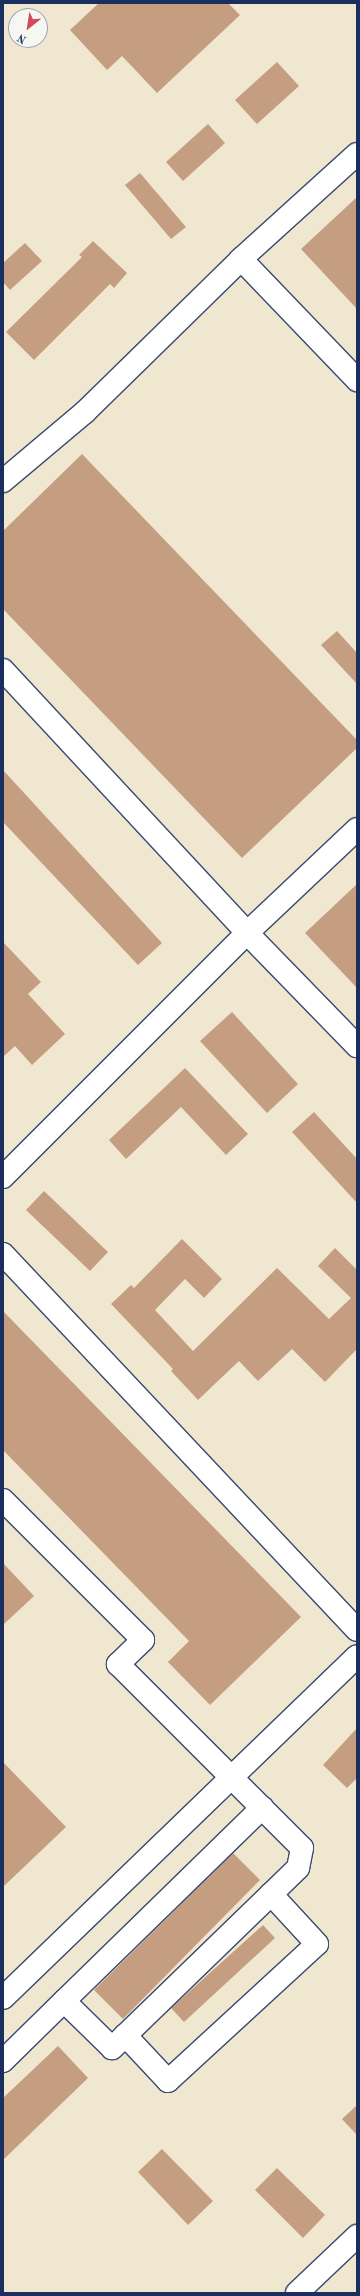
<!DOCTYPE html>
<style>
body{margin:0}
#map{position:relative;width:360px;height:2296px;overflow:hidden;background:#f0e7d1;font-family:"Old Standard TT",serif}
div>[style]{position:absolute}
.building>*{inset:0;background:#c59e81}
.roads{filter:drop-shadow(1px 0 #3b4b6f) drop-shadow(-1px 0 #3b4b6f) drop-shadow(0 1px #3b4b6f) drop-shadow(0 -1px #3b4b6f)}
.minor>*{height:22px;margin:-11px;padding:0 11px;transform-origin:11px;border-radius:11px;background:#fff}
span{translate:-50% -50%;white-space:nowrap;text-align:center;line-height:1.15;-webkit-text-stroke:3px #f6f6f2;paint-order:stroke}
.frame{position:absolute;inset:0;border:4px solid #1b2f5e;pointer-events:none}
.north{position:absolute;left:8px;top:8px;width:40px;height:40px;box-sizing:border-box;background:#f6f6f2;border:1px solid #9ea6b7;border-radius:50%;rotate:210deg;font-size:11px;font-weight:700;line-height:16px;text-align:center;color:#1b2f5e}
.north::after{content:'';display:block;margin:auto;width:14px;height:18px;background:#d1495b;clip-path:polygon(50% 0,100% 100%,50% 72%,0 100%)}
</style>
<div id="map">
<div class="building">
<i style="clip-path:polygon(99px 3px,228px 3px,240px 15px,157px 93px,122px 56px,107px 70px,70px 30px)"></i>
<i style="clip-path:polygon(277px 62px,299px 86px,257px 124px,235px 100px)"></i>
<i style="clip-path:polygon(208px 124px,225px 143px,183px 181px,166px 162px)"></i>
<i style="clip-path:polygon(140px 173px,186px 227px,171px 239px,125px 185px)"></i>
<i style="clip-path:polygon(357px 197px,357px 309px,301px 249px)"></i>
<i style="clip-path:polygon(93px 241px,127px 273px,114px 288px,110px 284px,34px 360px,6px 332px,82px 257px,79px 255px)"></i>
<i style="clip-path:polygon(25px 243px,42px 261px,10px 290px,3px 282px,3px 263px)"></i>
<i style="clip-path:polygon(82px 454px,357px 740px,357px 748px,242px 858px,3px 609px,3px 531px)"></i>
<i style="clip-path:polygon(337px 631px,357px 653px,357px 684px,321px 645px)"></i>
<i style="clip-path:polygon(3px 770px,162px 943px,138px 965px,3px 822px)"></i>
<i style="clip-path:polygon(357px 884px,357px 988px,305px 933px)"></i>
<i style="clip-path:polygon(3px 942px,41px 982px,28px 994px,65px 1034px,32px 1065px,15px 1046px,3px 1057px)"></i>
<i style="clip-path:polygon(232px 1012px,298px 1084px,267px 1113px,200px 1041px)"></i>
<i style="clip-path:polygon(185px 1068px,248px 1134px,226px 1155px,181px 1107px,126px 1159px,109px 1140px)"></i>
<i style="clip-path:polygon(314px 1112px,357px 1159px,357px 1203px,292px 1132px)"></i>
<i style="clip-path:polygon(44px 1191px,108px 1252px,90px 1271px,26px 1210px)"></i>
<i style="clip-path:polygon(182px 1239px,222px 1279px,204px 1298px,185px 1279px,155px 1310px,193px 1351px,277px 1268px,329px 1319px,351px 1298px,318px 1266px,335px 1248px,357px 1270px,357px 1349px,325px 1382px,292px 1349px,258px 1381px,239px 1361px,198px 1400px,171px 1371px,173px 1369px,111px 1304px,131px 1285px,134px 1288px)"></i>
<i style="clip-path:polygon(3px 1311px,301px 1617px,210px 1705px,168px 1662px,189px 1641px,3px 1450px)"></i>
<i style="clip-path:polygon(3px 1563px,34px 1596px,3px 1625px)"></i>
<i style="clip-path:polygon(357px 1728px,357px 1778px,347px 1788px,323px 1765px)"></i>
<i style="clip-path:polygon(3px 1762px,66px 1827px,3px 1887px)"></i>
<i style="clip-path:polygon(233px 1853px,260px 1880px,123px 2019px,94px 1990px)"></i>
<i style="clip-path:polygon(263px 1925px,275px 1938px,184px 2022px,171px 2008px)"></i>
<i style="clip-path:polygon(58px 2046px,88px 2078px,3px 2160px,3px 2098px)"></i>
<i style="clip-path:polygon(357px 2105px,357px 2135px,342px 2119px)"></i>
<i style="clip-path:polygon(162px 2149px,213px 2201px,188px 2225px,138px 2172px)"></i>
<i style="clip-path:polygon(277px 2168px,325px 2215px,303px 2238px,255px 2190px)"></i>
</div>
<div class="roads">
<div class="minor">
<i style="left:241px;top:259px;width:168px;rotate:46.2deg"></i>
<i style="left:3px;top:481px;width:107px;rotate:-40.1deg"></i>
<i style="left:85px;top:412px;width:219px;rotate:-44.4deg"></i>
<i style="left:241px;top:259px;width:156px;rotate:-42.2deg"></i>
<i style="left:3px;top:670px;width:359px;rotate:47.1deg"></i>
<i style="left:247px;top:933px;width:158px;rotate:45.8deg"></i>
<i style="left:3px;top:1177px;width:345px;rotate:-45deg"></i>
<i style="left:247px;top:933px;width:151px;rotate:-43.4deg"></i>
<i style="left:3px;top:1254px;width:516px;rotate:46.73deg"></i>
<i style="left:3px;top:1500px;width:198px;rotate:45deg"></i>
<i style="left:143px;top:1640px;width:35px;rotate:136deg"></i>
<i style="left:118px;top:1664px;width:260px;rotate:45deg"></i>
<i style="left:302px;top:1848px;width:20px;rotate:101deg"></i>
<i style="left:298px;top:1868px;width:259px;rotate:135.9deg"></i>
<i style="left:112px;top:2048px;width:67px;rotate:-135.6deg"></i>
<i style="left:64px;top:2001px;width:86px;rotate:135.5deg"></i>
<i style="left:3px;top:1998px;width:492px;rotate:-44deg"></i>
<i style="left:64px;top:2001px;width:277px;rotate:-44.3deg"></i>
<i style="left:125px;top:2035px;width:63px;rotate:46.9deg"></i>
<i style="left:168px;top:2081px;width:202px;rotate:-42.6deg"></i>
<i style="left:317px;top:1944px;width:68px;rotate:-132.6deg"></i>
<i style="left:297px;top:2293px;width:83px;rotate:-43.5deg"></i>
</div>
</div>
<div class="frame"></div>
<div class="north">N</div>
</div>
